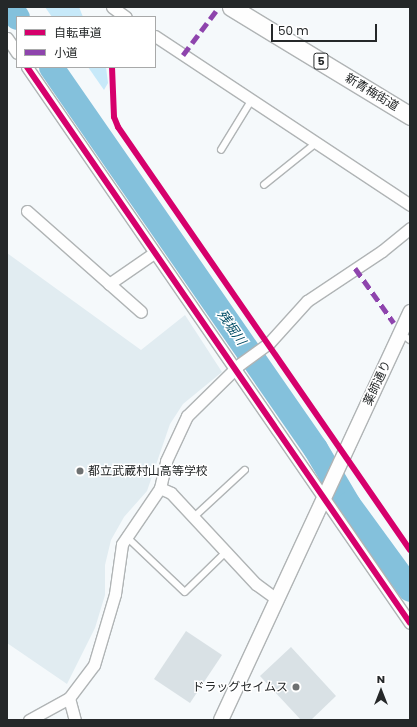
<!DOCTYPE html>
<meta charset="utf-8">
<style>
body{margin:0}
#map{position:relative;width:417px;height:727px;overflow:hidden;background:#f5f9fb;font-family:Poppins,"Noto Sans JP",sans-serif}
div>[style]{position:absolute}
.built>*{inset:0;background:#e1ecf1}
.green>*{inset:0;background:#c7e9f9}
.river>*{height:25px;margin:-12.5px;padding:0 12.5px;transform-origin:12.5px;border-radius:12.5px;background:#84c1dc}
.building>*{inset:0;background:#d9e1e5}
.roads{filter:drop-shadow(1px 0 #b0b4b5) drop-shadow(-1px 0 #b0b4b5) drop-shadow(0 1px #b0b4b5) drop-shadow(0 -1px #b0b4b5)}
.service>*{height:5.5px;margin:-2.75px;padding:0 2.75px;transform-origin:2.75px;border-radius:2.75px;background:#fefefe}
.minor>*{height:11px;margin:-5.5px;padding:0 5.5px;transform-origin:5.5px;border-radius:5.5px;background:#fefefe}
.tertiary>*{height:14px;margin:-7px;padding:0 7px;transform-origin:7px;border-radius:7px;background:#fefefe}
.primary>*{height:17px;margin:-8.5px;padding:0 8.5px;transform-origin:8.5px;border-radius:8.5px;background:#fefefe}
.quiet>*{height:5px;margin-top:-2.5px;transform-origin:0;background:repeating-linear-gradient(90deg,#8e44ad 0 10px,transparent 0 15px)}
.cycleway>*{height:6px;margin:-3px;padding:0 3px;transform-origin:3px;border-radius:3px;background:#d6006c}
.dots>*{width:11px;height:11px;translate:-50% -50%;box-sizing:border-box;border:2px solid #fff;border-radius:50%}
span{translate:-50% -50%;white-space:nowrap;text-align:center;line-height:1.15;-webkit-text-stroke:3px #fff;paint-order:stroke}
.shield-label span{padding:1px 3px;background:#fff;border:1px solid;border-radius:3px;-webkit-text-stroke-width:0}
.shield-label{font-size:11px;color:#252829;font-weight:700}
.street-label{font-size:12px;color:#252829}
.poi-label{font-size:12px;color:#252829}
.left{translate:0 -50%;text-align:left}
.right{translate:-100% -50%;text-align:right}
.water-label{font-size:13px;color:#004c65;font-style:italic}
.frame{position:absolute;inset:0;border:8px solid #252829;pointer-events:none}
.legend{position:absolute;left:16px;top:16px;width:140px;height:52px;box-sizing:border-box;background:#fff;border:1px solid #a8a9a9;margin:0;padding:5px 7px;list-style:none;font-size:12px;color:#252829}
.legend li{display:flex;align-items:center;gap:8px;height:20px}
.legend b{width:20px;border:1px solid #a8a9a9}
.north{position:absolute;left:361px;top:671px;width:40px;height:40px;-webkit-text-stroke:3px #fff;paint-order:stroke;rotate:0deg;font-size:11px;font-weight:700;line-height:16px;text-align:center;color:#252829}
.north::after{content:'';display:block;margin:auto;width:14px;height:18px;background:#252829;clip-path:polygon(50% 0,100% 100%,50% 72%,0 100%)}
.scale{position:absolute;left:271px;top:24px;width:106px;height:18px;box-sizing:border-box;border:2px solid #252829;border-top:0;padding-left:5px;font-size:12px;line-height:14px;white-space:nowrap;color:#252829;-webkit-text-stroke:3px #fff;paint-order:stroke}
</style>
<div id="map">
<div class="built">
<i style="clip-path:polygon(7px 253px,141px 350px,185px 315px,222px 372px,183px 404px,170px 424px,147px 491px,124px 517px,111px 540px,105px 565px,105px 595px,95px 628px,67px 684px,7px 643px)"></i>
</div>
<div class="green">
<i style="clip-path:polygon(45px 7px,79px 7px,83px 17px,52px 17px)"></i>
<i style="clip-path:polygon(88px 67px,106px 67px,108px 83px,104px 90px)"></i>
</div>
<div class="river">
<i style="left:10px;top:7px;width:12px;rotate:55deg"></i>
<i style="left:51px;top:67px;width:464px;rotate:55.3deg"></i>
<i style="left:315px;top:448px;width:65px;rotate:59.5deg"></i>
<i style="left:348px;top:504px;width:105px;rotate:53.9deg"></i>
</div>
<div class="building">
<i style="clip-path:polygon(186px 631px,222px 655px,190px 703px,154px 679px)"></i>
<i style="clip-path:polygon(291px 647px,336px 696px,311px 720px,301px 720px,260px 676px)"></i>
</div>
<div class="roads">
<div class="service">
<i style="left:221px;top:150px;width:57px;rotate:-58.5deg"></i>
<i style="left:264px;top:185px;width:65px;rotate:-38.8deg"></i>
<i style="left:401px;top:333px;width:11px;rotate:38deg"></i>
<i style="left:194px;top:517px;width:69px;rotate:-42.7deg"></i>
<i style="left:126px;top:536px;width:81px;rotate:43.5deg"></i>
<i style="left:185px;top:592px;width:59px;rotate:-44.3deg"></i>
</div>
<div class="minor">
<i style="left:112px;top:7px;width:17px;rotate:36deg"></i>
<i style="left:155px;top:36px;width:306px;rotate:33.5deg"></i>
<i style="left:7px;top:38px;width:18px;rotate:56deg"></i>
<i style="left:27px;top:67px;width:675px;rotate:55.44deg"></i>
<i style="left:27px;top:211px;width:152px;rotate:41.5deg"></i>
<i style="left:109px;top:284px;width:55px;rotate:-34.6deg"></i>
<i style="left:160px;top:488px;width:12px;rotate:24deg"></i>
<i style="left:171px;top:493px;width:125px;rotate:47deg"></i>
<i style="left:256px;top:584px;width:26px;rotate:36deg"></i>
<i style="left:69px;top:698px;width:23px;rotate:75deg"></i>
<i style="left:29px;top:720px;width:46px;rotate:-28.8deg"></i>
<i style="left:69px;top:698px;width:41px;rotate:-52.9deg"></i>
<i style="left:94px;top:665px;width:74px;rotate:-73.5deg"></i>
<i style="left:115px;top:594px;width:50px;rotate:-82deg"></i>
<i style="left:122px;top:544px;width:68px;rotate:-55.8deg"></i>
<i style="left:160px;top:488px;width:28px;rotate:-77deg"></i>
<i style="left:166px;top:461px;width:50px;rotate:-65deg"></i>
<i style="left:187px;top:416px;width:74px;rotate:-44.5deg"></i>
<i style="left:240px;top:364px;width:36px;rotate:-36deg"></i>
<i style="left:269px;top:343px;width:57px;rotate:-47.9deg"></i>
<i style="left:307px;top:301px;width:90px;rotate:-33.7deg"></i>
<i style="left:382px;top:251px;width:36px;rotate:-39deg"></i>
</div>
<div class="tertiary">
<i style="left:221px;top:720px;width:450px;rotate:-65.1deg"></i>
</div>
<div class="primary">
<i style="left:231px;top:7px;width:210px;rotate:31.3deg"></i>
</div>
</div>
<div class="quiet">
<i style="left:183px;top:55px;width:60px;rotate:-53.1deg"></i>
<i style="left:355px;top:268px;width:67px;rotate:54.7deg"></i>
</div>
<div class="cycleway">
<i style="left:27px;top:67px;width:675px;rotate:55.44deg"></i>
<i style="left:112px;top:67px;width:50px;rotate:87.7deg"></i>
<i style="left:114px;top:117px;width:11px;rotate:68deg"></i>
<i style="left:118px;top:127px;width:514px;rotate:55.38deg"></i>
</div>
<div class="dots">
<i style="left:80px;top:471px;background:#6e7172"></i>
<i style="left:296px;top:687px;background:#6e7172"></i>
</div>
<div class="shield-label">
<span style="left:321px;top:61px">5</span>
</div>
<div class="street-label">
<span style="left:372px;top:92px;rotate:31deg">新青梅街道</span>
<span style="left:377px;top:383px;rotate:-65deg">薬師通り</span>
</div>
<div class="poi-label">
<span class="left" style="left:88px;top:471px">都立武蔵村山高等学校</span>
<span class="right" style="left:288px;top:687px">ドラッグセイムス</span>
</div>
<div class="water-label">
<span style="left:231px;top:328px;rotate:55deg">残堀川</span>
</div>
<div class="frame"></div>
<ul class="legend">
<li><b style="height:5px;background:#d6006c"></b>自転車道</li>
<li><b style="height:5px;background:#8e44ad"></b>小道</li>
</ul>
<div class="north">N</div>
<div class="scale">50 m</div>
</div>
